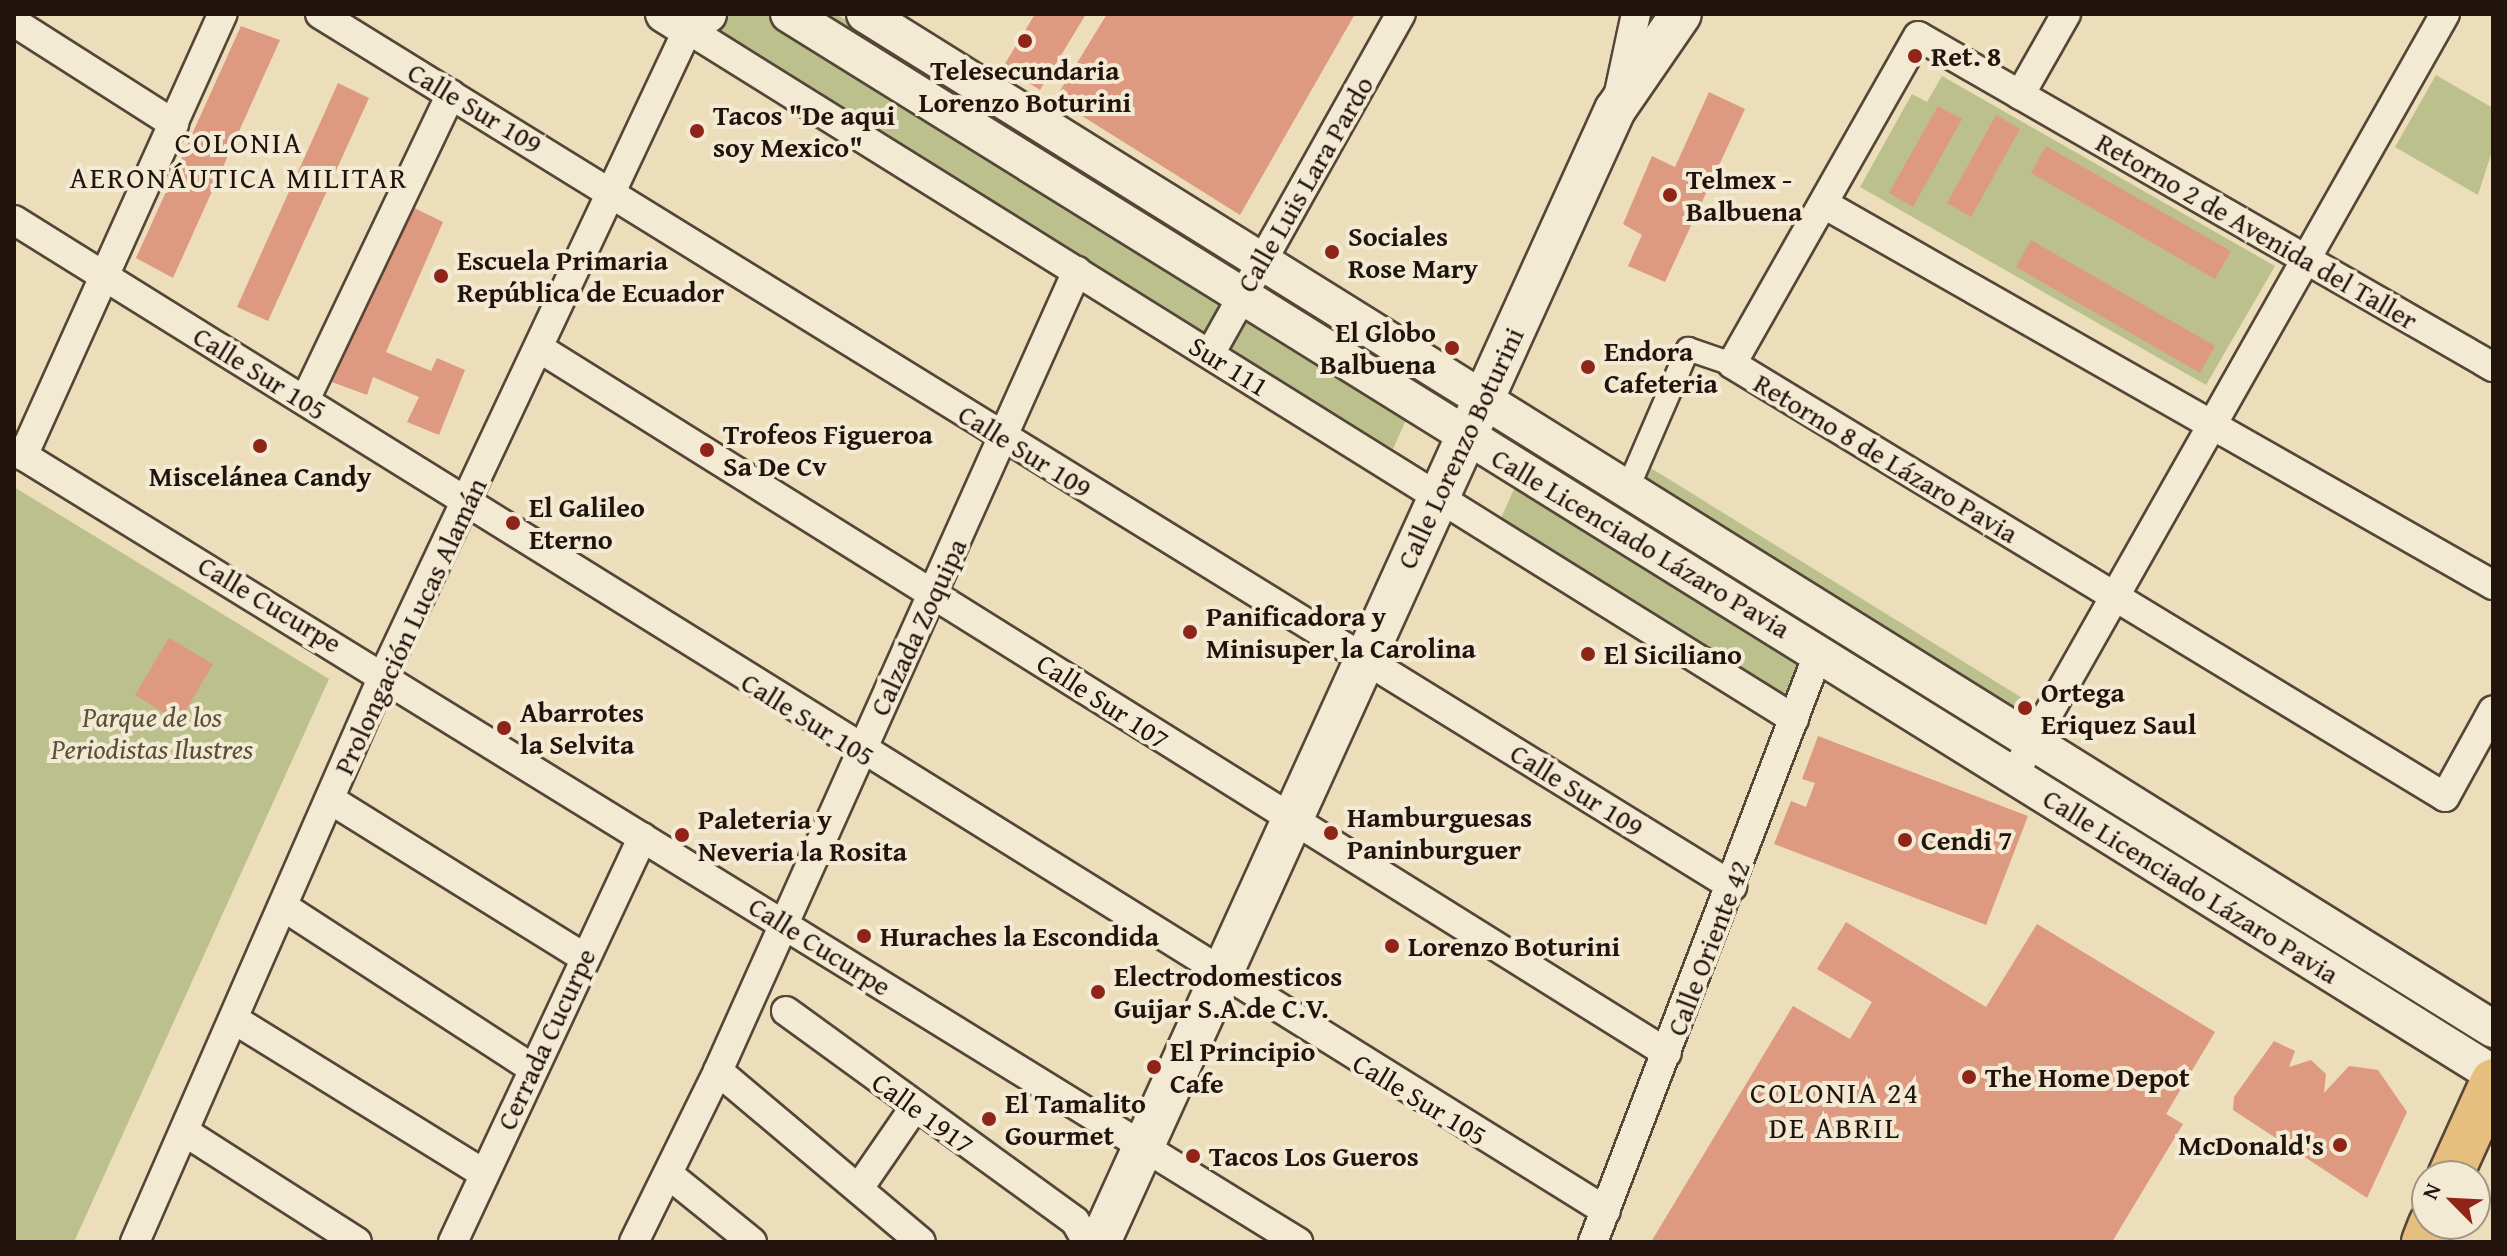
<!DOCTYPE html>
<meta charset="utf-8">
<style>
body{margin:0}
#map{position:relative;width:2507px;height:1256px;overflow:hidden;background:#ecdebb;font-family:"Gentium Book Plus",serif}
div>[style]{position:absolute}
.green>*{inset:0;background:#bcc08d}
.building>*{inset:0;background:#de9a80}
.roads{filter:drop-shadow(2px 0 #554638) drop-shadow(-2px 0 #554638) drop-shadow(0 2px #554638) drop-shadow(0 -2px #554638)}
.pedestrian>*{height:22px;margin:-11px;padding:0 11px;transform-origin:11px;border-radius:11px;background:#f3ead3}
.minor>*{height:28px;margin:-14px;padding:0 14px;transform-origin:14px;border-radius:14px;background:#f3ead3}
.tertiary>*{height:36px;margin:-18px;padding:0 18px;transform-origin:18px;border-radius:18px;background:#f3ead3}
.secondary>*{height:40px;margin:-20px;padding:0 20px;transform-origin:20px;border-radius:20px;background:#f3ead3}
.primary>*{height:44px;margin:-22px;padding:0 22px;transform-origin:22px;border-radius:22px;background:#e6bf7e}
.dots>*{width:22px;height:22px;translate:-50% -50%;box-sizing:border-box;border:4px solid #f3ead3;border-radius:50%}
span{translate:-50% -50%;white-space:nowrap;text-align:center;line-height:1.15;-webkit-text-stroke:8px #f3ead3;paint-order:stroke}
.poi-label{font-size:28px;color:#23130d;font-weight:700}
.left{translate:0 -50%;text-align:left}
.right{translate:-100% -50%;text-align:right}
.street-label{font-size:28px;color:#23130d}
.park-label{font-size:28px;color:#59503a;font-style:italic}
.neighbourhood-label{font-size:30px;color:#23130d;letter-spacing:2px}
.frame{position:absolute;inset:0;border:16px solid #23130d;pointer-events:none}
.north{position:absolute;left:2411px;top:1160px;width:80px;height:80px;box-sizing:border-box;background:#f3ead3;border:2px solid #a09484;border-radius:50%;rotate:294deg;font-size:22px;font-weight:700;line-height:32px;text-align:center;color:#23130d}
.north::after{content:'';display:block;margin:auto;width:28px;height:36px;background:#8f2418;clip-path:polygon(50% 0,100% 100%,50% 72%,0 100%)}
</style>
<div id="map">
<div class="green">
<i style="clip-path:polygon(683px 14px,773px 14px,1411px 409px,1393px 449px)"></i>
<i style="clip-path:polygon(809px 14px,836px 14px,1217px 245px,1209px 258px)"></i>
<i style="clip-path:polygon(2436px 75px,2493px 108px,2493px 148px,2478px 195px,2395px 147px)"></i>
<i style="clip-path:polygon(1942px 76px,2275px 266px,2206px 385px,1860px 187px,1912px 94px,1927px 102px)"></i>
<i style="clip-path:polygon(1285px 288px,1422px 373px,1417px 386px,1278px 301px)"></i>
<i style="clip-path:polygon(1530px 445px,2009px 742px,2005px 749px,1526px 455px)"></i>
<i style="clip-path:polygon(1646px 465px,2027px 701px,2016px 723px,1638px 481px)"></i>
<i style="clip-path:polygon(1519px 478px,1804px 658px,1789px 698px,1501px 518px)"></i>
<i style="clip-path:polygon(14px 487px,329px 679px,74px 1242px,14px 1242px)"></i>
</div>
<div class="building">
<i style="clip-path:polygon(1035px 14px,1086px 14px,1040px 90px,1003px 67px)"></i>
<i style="clip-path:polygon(1107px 14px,1355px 14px,1240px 215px,1055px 99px)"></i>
<i style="clip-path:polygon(241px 26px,280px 40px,173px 278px,136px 258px)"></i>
<i style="clip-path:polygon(338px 83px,369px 98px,268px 321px,237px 307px)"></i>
<i style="clip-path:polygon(1709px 92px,1745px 109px,1665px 282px,1628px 266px,1642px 235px,1623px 224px,1652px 156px,1675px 167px)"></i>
<i style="clip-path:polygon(1938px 106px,1962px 119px,1913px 207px,1889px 193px)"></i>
<i style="clip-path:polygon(1996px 115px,2020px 129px,1971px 217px,1947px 203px)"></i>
<i style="clip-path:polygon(2046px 146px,2231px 251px,2215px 279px,2031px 173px)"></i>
<i style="clip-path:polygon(406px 204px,443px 222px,386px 352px,431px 371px,437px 358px,465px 370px,439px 435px,407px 422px,419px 397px,373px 377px,367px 395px,329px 381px)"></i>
<i style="clip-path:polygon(2031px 240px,2215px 346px,2200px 373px,2016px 267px)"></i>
<i style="clip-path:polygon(169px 638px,213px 664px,179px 722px,135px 695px)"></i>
<i style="clip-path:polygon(1818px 736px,2028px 816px,1986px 925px,1774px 844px,1791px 801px,1806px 807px,1815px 783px,1802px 779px)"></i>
<i style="clip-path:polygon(1846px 922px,1986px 1007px,2037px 924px,2215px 1032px,2166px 1114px,2183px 1124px,2112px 1242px,1651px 1242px,1793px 1006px,1850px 1039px,1872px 1002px,1817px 969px)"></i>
<i style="clip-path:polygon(2274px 1041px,2295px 1051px,2289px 1067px,2311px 1060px,2326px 1074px,2324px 1093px,2349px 1066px,2378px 1070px,2407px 1112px,2367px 1198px,2233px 1110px,2234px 1097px)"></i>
</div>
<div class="roads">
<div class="pedestrian">
<i style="left:1627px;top:490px;width:154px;rotate:-66.6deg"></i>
<i style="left:1688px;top:349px;width:46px;rotate:18.8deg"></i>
</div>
<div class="minor">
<i style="left:320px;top:14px;width:1660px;rotate:31.7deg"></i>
<i style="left:14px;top:22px;width:190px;rotate:32.5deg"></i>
<i style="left:686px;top:28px;width:1306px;rotate:31.95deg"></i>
<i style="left:1619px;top:93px;width:81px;rotate:-77.9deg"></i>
<i style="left:2020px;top:95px;width:93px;rotate:-60.4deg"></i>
<i style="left:1824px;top:204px;width:770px;rotate:29.66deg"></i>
<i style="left:14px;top:220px;width:1875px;rotate:31.9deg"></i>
<i style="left:539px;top:348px;width:1330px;rotate:32.01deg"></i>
<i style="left:1210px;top:354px;width:390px;rotate:-60.7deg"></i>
<i style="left:2493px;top:367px;width:663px;rotate:-150.07deg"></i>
<i style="left:1918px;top:36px;width:377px;rotate:119.6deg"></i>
<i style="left:1732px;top:364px;width:834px;rotate:31.27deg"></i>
<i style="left:2445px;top:797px;width:99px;rotate:-61.1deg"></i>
<i style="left:305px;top:400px;width:339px;rotate:-64.5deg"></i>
<i style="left:14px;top:450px;width:1509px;rotate:31.67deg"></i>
<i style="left:23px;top:456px;width:485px;rotate:-65.7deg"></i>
<i style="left:2013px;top:776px;width:876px;rotate:-60.45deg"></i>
<i style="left:331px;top:800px;width:297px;rotate:31.9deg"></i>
<i style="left:284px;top:907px;width:297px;rotate:33deg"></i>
<i style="left:786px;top:1011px;width:357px;rotate:36deg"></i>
<i style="left:1075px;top:1221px;width:24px;rotate:60deg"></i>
<i style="left:235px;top:1020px;width:293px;rotate:31.7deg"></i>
<i style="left:718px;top:1071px;width:265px;rotate:40.1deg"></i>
<i style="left:185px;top:1132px;width:204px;rotate:32.6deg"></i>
<i style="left:668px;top:1174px;width:108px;rotate:39deg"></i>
<i style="left:859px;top:1188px;width:97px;rotate:-55.5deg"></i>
<i style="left:135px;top:1242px;width:620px;rotate:-66.33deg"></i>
<i style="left:384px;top:674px;width:730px;rotate:-64.77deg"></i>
<i style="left:453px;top:1242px;width:447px;rotate:-64.9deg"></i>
<i style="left:634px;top:1242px;width:191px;rotate:-63.8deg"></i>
<i style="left:718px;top:1071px;width:877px;rotate:-65.83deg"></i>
<i style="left:1593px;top:1242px;width:632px;rotate:-69.04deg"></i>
</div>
<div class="tertiary">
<i style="left:664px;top:14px;width:26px;rotate:32deg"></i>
<i style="left:686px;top:28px;width:26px;rotate:-32deg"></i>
<i style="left:789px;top:14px;width:2007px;rotate:31.88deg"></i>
<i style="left:865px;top:14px;width:1918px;rotate:31.94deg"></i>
</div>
<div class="secondary">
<i style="left:1100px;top:1242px;width:1244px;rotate:-65.54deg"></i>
<i style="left:1615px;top:110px;width:116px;rotate:-55.5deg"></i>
</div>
<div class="primary">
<i style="left:2450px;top:1176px;width:104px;rotate:-65.6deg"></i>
<i style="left:2424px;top:1242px;width:19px;rotate:-69deg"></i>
</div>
</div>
<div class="dots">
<i style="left:1025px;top:41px;background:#8f2418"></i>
<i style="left:1915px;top:56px;background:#8f2418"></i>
<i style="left:697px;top:131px;background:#8f2418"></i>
<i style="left:1670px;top:195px;background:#8f2418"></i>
<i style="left:1332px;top:252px;background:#8f2418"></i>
<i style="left:441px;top:276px;background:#8f2418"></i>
<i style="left:1452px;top:348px;background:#8f2418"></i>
<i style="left:1588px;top:367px;background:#8f2418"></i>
<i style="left:260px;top:446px;background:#8f2418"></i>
<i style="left:707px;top:450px;background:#8f2418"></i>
<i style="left:513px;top:523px;background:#8f2418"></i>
<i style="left:1190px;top:632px;background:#8f2418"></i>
<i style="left:1588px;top:654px;background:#8f2418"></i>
<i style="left:2025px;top:708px;background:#8f2418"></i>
<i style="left:504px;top:728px;background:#8f2418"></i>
<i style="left:1331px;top:833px;background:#8f2418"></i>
<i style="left:682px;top:835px;background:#8f2418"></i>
<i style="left:1905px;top:840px;background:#8f2418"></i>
<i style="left:864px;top:936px;background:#8f2418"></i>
<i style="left:1392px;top:946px;background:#8f2418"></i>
<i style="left:1098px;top:992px;background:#8f2418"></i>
<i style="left:1154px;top:1067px;background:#8f2418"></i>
<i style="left:1969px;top:1077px;background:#8f2418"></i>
<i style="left:989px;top:1119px;background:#8f2418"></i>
<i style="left:2340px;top:1145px;background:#8f2418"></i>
<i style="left:1193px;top:1156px;background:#8f2418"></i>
</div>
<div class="poi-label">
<span class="left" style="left:1931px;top:56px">Ret. 8</span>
<span style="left:1025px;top:86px">Telesecundaria<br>Lorenzo Boturini</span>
<span class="left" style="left:713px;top:131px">Tacos "De aqui<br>soy Mexico"</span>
<span class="left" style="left:1686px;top:195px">Telmex -<br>Balbuena</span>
<span class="left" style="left:1348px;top:252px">Sociales<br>Rose Mary</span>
<span class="left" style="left:457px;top:276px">Escuela Primaria<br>República de Ecuador</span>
<span class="right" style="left:1436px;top:348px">El Globo<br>Balbuena</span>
<span class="left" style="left:1604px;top:367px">Endora<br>Cafeteria</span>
<span class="left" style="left:723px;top:450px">Trofeos Figueroa<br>Sa De Cv</span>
<span style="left:260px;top:476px">Miscelánea Candy</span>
<span class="left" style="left:529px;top:523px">El Galileo<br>Eterno</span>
<span class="left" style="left:1206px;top:632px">Panificadora y<br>Minisuper la Carolina</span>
<span class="left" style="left:1604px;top:654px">El Siciliano</span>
<span class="left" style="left:2041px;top:708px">Ortega<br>Eriquez Saul</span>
<span class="left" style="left:520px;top:728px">Abarrotes<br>la Selvita</span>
<span class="left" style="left:1347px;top:833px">Hamburguesas<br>Paninburguer</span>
<span class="left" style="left:698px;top:835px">Paleteria y<br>Neveria la Rosita</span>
<span class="left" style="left:1921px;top:840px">Cendi 7</span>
<span class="left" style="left:880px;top:936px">Huraches la Escondida</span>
<span class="left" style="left:1408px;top:946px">Lorenzo Boturini</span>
<span class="left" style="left:1114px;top:992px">Electrodomesticos<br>Guijar S.A.de C.V.</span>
<span class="left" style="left:1170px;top:1067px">El Principio<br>Cafe</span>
<span class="left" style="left:1985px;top:1077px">The Home Depot</span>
<span class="left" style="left:1005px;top:1119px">El Tamalito<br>Gourmet</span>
<span class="right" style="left:2324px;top:1145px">McDonald's</span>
<span class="left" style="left:1209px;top:1156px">Tacos Los Gueros</span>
</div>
<div class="street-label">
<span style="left:475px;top:108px;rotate:31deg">Calle Sur 109</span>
<span style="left:1305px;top:184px;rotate:-60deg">Calle Luis Lara Pardo</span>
<span style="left:2257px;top:231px;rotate:30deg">Retorno 2 de Avenida del Taller</span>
<span style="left:1229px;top:366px;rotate:32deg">Sur 111</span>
<span style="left:260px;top:373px;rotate:32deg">Calle Sur 105</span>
<span style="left:1460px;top:448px;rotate:-65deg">Calle Lorenzo Boturini</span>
<span style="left:1025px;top:451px;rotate:32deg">Calle Sur 109</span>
<span style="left:1886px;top:458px;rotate:31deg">Retorno 8 de Lázaro Pavia</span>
<span style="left:1641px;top:543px;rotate:31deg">Calle Licenciado Lázaro Pavia</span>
<span style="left:270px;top:604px;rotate:31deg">Calle Cucurpe</span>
<span style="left:410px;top:626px;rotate:-65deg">Prolongación Lucas Alamán</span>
<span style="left:918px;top:627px;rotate:-65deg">Calzada Zoquipa</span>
<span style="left:1103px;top:701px;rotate:33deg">Calle Sur 107</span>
<span style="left:808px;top:719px;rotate:32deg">Calle Sur 105</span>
<span style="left:1577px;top:790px;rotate:32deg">Calle Sur 109</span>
<span style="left:2191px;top:886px;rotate:32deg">Calle Licenciado Lázaro Pavia</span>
<span style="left:820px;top:946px;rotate:32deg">Calle Cucurpe</span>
<span style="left:1708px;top:948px;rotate:-69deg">Calle Oriente 42</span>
<span style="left:546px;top:1039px;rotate:-65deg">Cerrada Cucurpe</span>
<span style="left:1420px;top:1099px;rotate:31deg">Calle Sur 105</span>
<span style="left:923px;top:1113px;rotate:36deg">Calle 1917</span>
</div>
<div class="park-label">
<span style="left:152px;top:733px">Parque de los<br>Periodistas Ilustres</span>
</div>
<div class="neighbourhood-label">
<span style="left:239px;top:159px">COLONIA<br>AERONÁUTICA MILITAR</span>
<span style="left:1835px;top:1109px">COLONIA 24<br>DE ABRIL</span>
</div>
<div class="frame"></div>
<div class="north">N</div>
</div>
